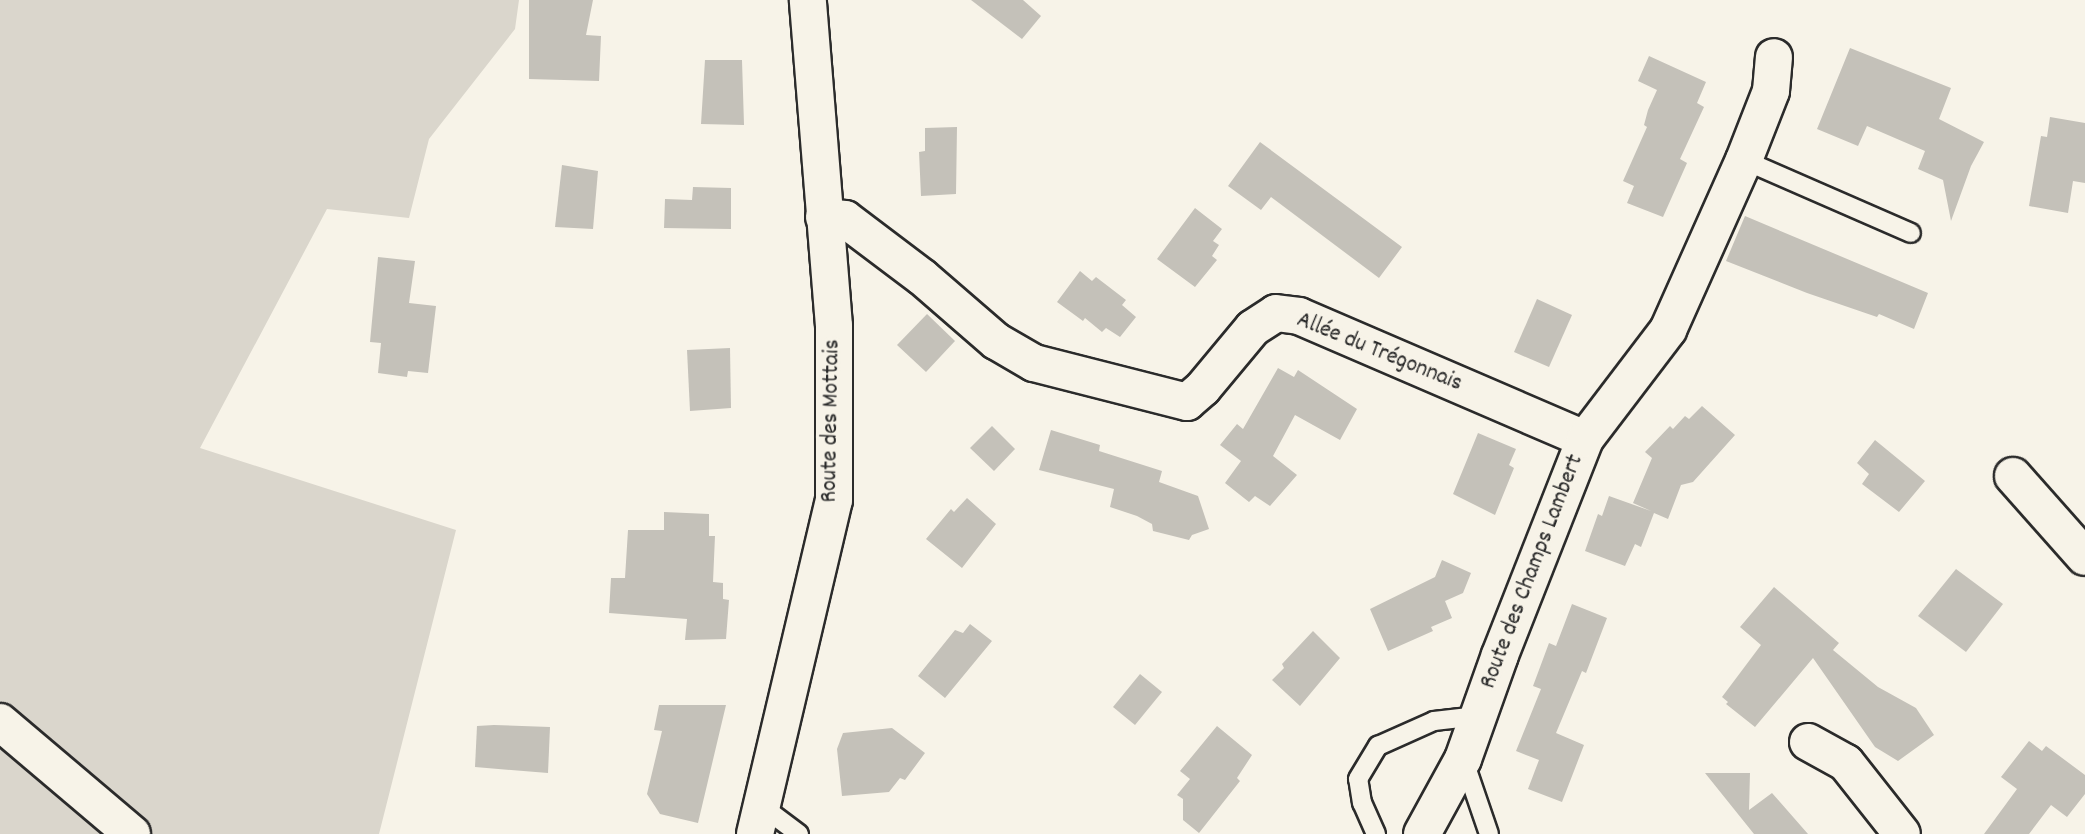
<!DOCTYPE html>
<meta charset="utf-8">
<style>
body{margin:0}
#map{position:relative;width:2085px;height:834px;overflow:hidden;background:#f7f3e8;font-family:Dekko,sans-serif}
div>[style]{position:absolute}
.green>*{inset:0;background:#dad6cc}
.building>*{inset:0;background:#c4c1b9}
.roads{filter:drop-shadow(2px 0 #2b2b2b) drop-shadow(-2px 0 #2b2b2b) drop-shadow(0 2px #2b2b2b) drop-shadow(0 -2px #2b2b2b)}
.lane>*{height:18px;margin:-9px;padding:0 9px;transform-origin:9px;border-radius:9px;background:#f7f3e8}
.street>*{height:36px;margin:-18px;padding:0 18px;transform-origin:18px;border-radius:18px;background:#f7f3e8}
span{translate:-50% -50%;white-space:nowrap;text-align:center;line-height:1.15;-webkit-text-stroke:6px #f7f3e8;paint-order:stroke}
.street-label{font-size:24px;color:#2b2b2b}
</style>
<div id="map">
<div class="green">
<i style="clip-path:polygon(0 0,519px 0,515px 29px,429px 139px,409px 218px,327px 209px,200px 448px,456px 530px,379px 834px,0 834px)"></i>
</div>
<div class="building">
<i style="clip-path:polygon(529px 0,593px 0,586px 35px,601px 36px,599px 81px,529px 79px)"></i>
<i style="clip-path:polygon(971px 0,1023px 0,1041px 16px,1022px 39px)"></i>
<i style="clip-path:polygon(1850px 48px,1951px 88px,1939px 119px,1984px 142px,1971px 166px,1951px 221px,1943px 180px,1918px 169px,1925px 151px,1867px 126px,1858px 146px,1817px 129px)"></i>
<i style="clip-path:polygon(1649px 56px,1706px 82px,1697px 103px,1704px 107px,1680px 159px,1687px 163px,1663px 217px,1627px 203px,1634px 186px,1623px 181px,1647px 127px,1644px 125px,1648px 110px,1657px 90px,1638px 81px)"></i>
<i style="clip-path:polygon(705px 60px,742px 60px,744px 125px,701px 124px)"></i>
<i style="clip-path:polygon(2050px 117px,2085px 123px,2085px 183px,2073px 181px,2068px 213px,2029px 206px,2041px 136px,2047px 137px)"></i>
<i style="clip-path:polygon(957px 127px,956px 194px,921px 196px,919px 152px,925px 151px,925px 128px)"></i>
<i style="clip-path:polygon(1260px 142px,1402px 247px,1379px 278px,1271px 197px,1261px 210px,1228px 186px)"></i>
<i style="clip-path:polygon(562px 165px,598px 171px,593px 229px,555px 227px)"></i>
<i style="clip-path:polygon(693px 187px,731px 188px,731px 229px,664px 228px,665px 199px,692px 200px)"></i>
<i style="clip-path:polygon(1195px 208px,1222px 229px,1213px 241px,1219px 245px,1212px 256px,1217px 260px,1195px 287px,1157px 259px)"></i>
<i style="clip-path:polygon(1745px 216px,1928px 293px,1914px 329px,1879px 314px,1877px 317px,1807px 293px,1726px 261px)"></i>
<i style="clip-path:polygon(378px 257px,415px 261px,409px 303px,436px 306px,428px 373px,408px 371px,407px 377px,378px 373px,381px 343px,370px 342px)"></i>
<i style="clip-path:polygon(1080px 271px,1092px 281px,1096px 277px,1126px 300px,1122px 305px,1136px 317px,1120px 337px,1106px 328px,1102px 332px,1085px 318px,1083px 321px,1057px 302px)"></i>
<i style="clip-path:polygon(1537px 299px,1572px 315px,1549px 367px,1514px 352px)"></i>
<i style="clip-path:polygon(927px 314px,955px 341px,926px 372px,897px 345px)"></i>
<i style="clip-path:polygon(730px 348px,731px 408px,690px 411px,687px 350px)"></i>
<i style="clip-path:polygon(1278px 368px,1294px 377px,1298px 370px,1357px 409px,1340px 440px,1295px 415px,1273px 456px,1297px 475px,1270px 506px,1255px 496px,1249px 502px,1225px 483px,1241px 461px,1220px 445px,1237px 424px,1243px 429px)"></i>
<i style="clip-path:polygon(1702px 406px,1735px 435px,1693px 482px,1681px 485px,1668px 519px,1654px 513px,1641px 547px,1635px 544px,1625px 566px,1585px 551px,1598px 514px,1602px 516px,1609px 496px,1651px 511px,1633px 503px,1652px 458px,1645px 452px,1670px 426px,1673px 429px,1685px 416px,1689px 419px)"></i>
<i style="clip-path:polygon(992px 426px,1015px 449px,994px 471px,970px 448px)"></i>
<i style="clip-path:polygon(1051px 430px,1100px 445px,1099px 451px,1162px 471px,1159px 482px,1198px 496px,1209px 529px,1192px 535px,1189px 540px,1153px 531px,1152px 524px,1137px 516px,1110px 507px,1114px 489px,1039px 470px)"></i>
<i style="clip-path:polygon(1478px 433px,1516px 449px,1509px 465px,1514px 468px,1495px 515px,1453px 494px)"></i>
<i style="clip-path:polygon(1875px 440px,1925px 481px,1899px 512px,1862px 484px,1869px 474px,1857px 463px)"></i>
<i style="clip-path:polygon(967px 498px,996px 524px,962px 568px,926px 539px,951px 509px,954px 512px)"></i>
<i style="clip-path:polygon(664px 512px,709px 514px,709px 536px,715px 536px,713px 582px,723px 583px,723px 599px,729px 600px,726px 639px,685px 640px,687px 619px,609px 613px,611px 578px,625px 578px,628px 530px,664px 530px)"></i>
<i style="clip-path:polygon(1442px 560px,1471px 573px,1463px 593px,1445px 601px,1452px 618px,1431px 627px,1433px 631px,1388px 651px,1370px 609px,1435px 577px)"></i>
<i style="clip-path:polygon(1956px 569px,2003px 604px,1966px 652px,1918px 616px)"></i>
<i style="clip-path:polygon(1774px 587px,1839px 643px,1833px 650px,1878px 687px,1916px 708px,1934px 735px,1898px 761px,1875px 747px,1813px 658px,1755px 727px,1726px 704px,1728px 702px,1722px 697px,1761px 645px,1740px 627px)"></i>
<i style="clip-path:polygon(1572px 604px,1607px 618px,1586px 673px,1582px 671px,1556px 733px,1584px 745px,1562px 802px,1528px 789px,1539px 760px,1516px 751px,1541px 689px,1533px 686px,1549px 643px,1556px 646px)"></i>
<i style="clip-path:polygon(970px 624px,992px 641px,945px 698px,918px 676px,955px 630px,963px 633px)"></i>
<i style="clip-path:polygon(1313px 631px,1340px 658px,1300px 706px,1272px 680px,1284px 668px,1282px 664px)"></i>
<i style="clip-path:polygon(1140px 674px,1162px 692px,1135px 725px,1113px 707px)"></i>
<i style="clip-path:polygon(659px 705px,726px 705px,698px 823px,660px 814px,647px 794px,662px 731px,654px 730px)"></i>
<i style="clip-path:polygon(494px 725px,550px 727px,548px 773px,475px 767px,477px 726px)"></i>
<i style="clip-path:polygon(1217px 726px,1252px 755px,1237px 778px,1240px 781px,1199px 833px,1183px 820px,1183px 799px,1177px 795px,1190px 779px,1180px 771px)"></i>
<i style="clip-path:polygon(892px 728px,925px 753px,905px 780px,900px 778px,889px 792px,842px 796px,837px 749px,843px 733px)"></i>
<i style="clip-path:polygon(2029px 741px,2042px 751px,2046px 746px,2085px 775px,2085px 794px,2067px 817px,2051px 805px,2029px 834px,1984px 834px,2017px 789px,2001px 777px)"></i>
<i style="clip-path:polygon(1705px 773px,1750px 773px,1749px 810px,1772px 793px,1808px 834px,1754px 834px)"></i>
</div>
<div class="roads">
<div class="lane">
<i style="left:1744px;top:160px;width:182px;rotate:23.6deg"></i>
<i style="left:1464px;top:761px;width:77px;rotate:71.1deg"></i>
<i style="left:763px;top:807px;width:45px;rotate:36.9deg"></i>
<i style="left:1376px;top:834px;width:34px;rotate:-114deg"></i>
<i style="left:1362px;top:803px;width:24px;rotate:-99deg"></i>
<i style="left:1358px;top:779px;width:39px;rotate:-59deg"></i>
<i style="left:1378px;top:746px;width:61px;rotate:-24.1deg"></i>
<i style="left:1434px;top:721px;width:44px;rotate:-6.5deg"></i>
</div>
<div class="street">
<i style="left:824px;top:217px;width:21px;rotate:5deg"></i>
<i style="left:845px;top:219px;width:96px;rotate:37deg"></i>
<i style="left:922px;top:277px;width:98px;rotate:40.9deg"></i>
<i style="left:996px;top:341px;width:44px;rotate:30.1deg"></i>
<i style="left:1034px;top:363px;width:158px;rotate:14.3deg"></i>
<i style="left:1187px;top:402px;width:21px;rotate:-41deg"></i>
<i style="left:1203px;top:388px;width:78px;rotate:-50.2deg"></i>
<i style="left:1253px;top:328px;width:27px;rotate:-33deg"></i>
<i style="left:1276px;top:313px;width:23px;rotate:7deg"></i>
<i style="left:1299px;top:316px;width:311px;rotate:23.3deg"></i>
<i style="left:2013px;top:476px;width:108px;rotate:48.4deg"></i>
<i style="left:0;top:722px;width:173px;rotate:40.3deg"></i>
<i style="left:1808px;top:742px;width:43px;rotate:28.9deg"></i>
<i style="left:1846px;top:763px;width:90px;rotate:51.7deg"></i>
<i style="left:755px;top:834px;width:343px;rotate:-76.7deg"></i>
<i style="left:834px;top:500px;width:174px;rotate:-90deg"></i>
<i style="left:834px;top:326px;width:327px;rotate:-94.6deg"></i>
<i style="left:1422px;top:834px;width:85px;rotate:-61.3deg"></i>
<i style="left:1463px;top:759px;width:110px;rotate:-70.4deg"></i>
<i style="left:1500px;top:655px;width:232px;rotate:-68.5deg"></i>
<i style="left:1585px;top:439px;width:137px;rotate:-52.7deg"></i>
<i style="left:1668px;top:330px;width:186px;rotate:-65.9deg"></i>
<i style="left:1744px;top:160px;width:74px;rotate:-68.6deg"></i>
<i style="left:1771px;top:91px;width:34px;rotate:-85deg"></i>
</div>
</div>
<div class="street-label">
<span style="left:1379px;top:353px;rotate:22deg">Allée du Trégonnais</span>
<span style="left:832px;top:421px;rotate:-89deg">Route des Mottais</span>
<span style="left:1533px;top:572px;rotate:-69deg">Route des Champs Lambert</span>
</div>
</div>
